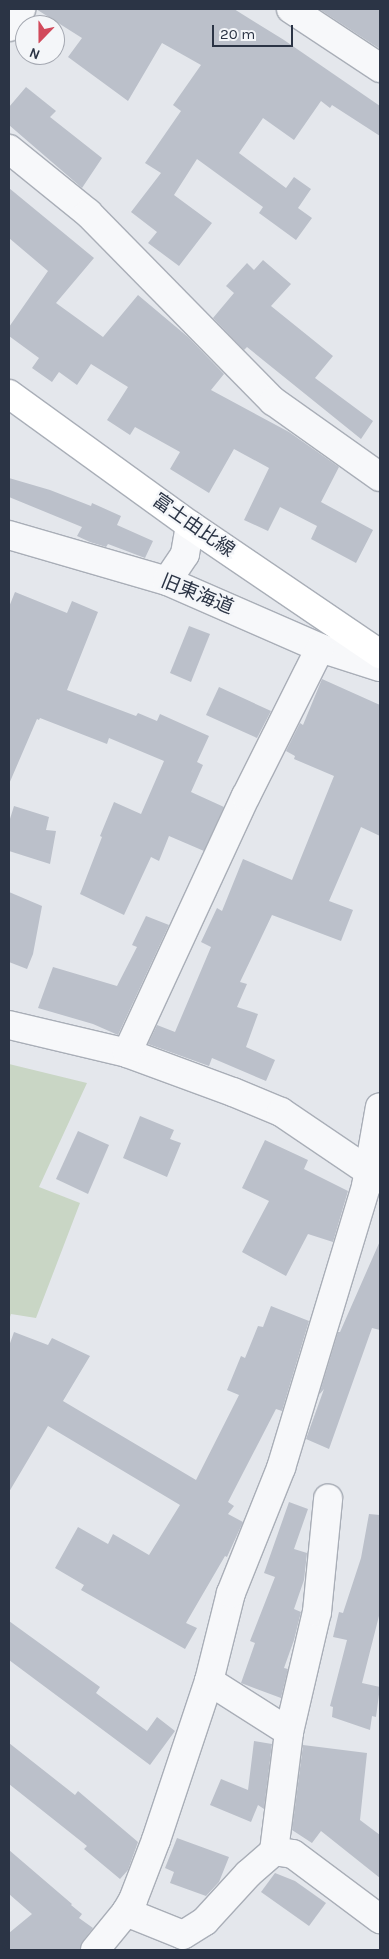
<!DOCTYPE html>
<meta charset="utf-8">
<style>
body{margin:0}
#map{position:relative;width:389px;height:1959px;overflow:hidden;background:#e4e7ec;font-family:Karla,"Noto Sans JP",sans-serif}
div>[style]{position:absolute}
.green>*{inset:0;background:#c9d6c5}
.building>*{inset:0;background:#bbc0ca}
.roads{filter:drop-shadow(1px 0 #a9aeb7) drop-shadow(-1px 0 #a9aeb7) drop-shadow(0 1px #a9aeb7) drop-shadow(0 -1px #a9aeb7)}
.minor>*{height:28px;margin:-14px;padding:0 14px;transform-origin:14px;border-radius:14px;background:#f7f8fa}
.major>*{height:28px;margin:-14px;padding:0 14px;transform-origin:14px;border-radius:14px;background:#fff}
span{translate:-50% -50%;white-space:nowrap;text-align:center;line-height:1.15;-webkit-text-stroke:4.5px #f4f6f9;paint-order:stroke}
.street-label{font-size:19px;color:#2b3445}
.frame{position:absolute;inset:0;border:10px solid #2b3445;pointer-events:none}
.north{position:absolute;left:15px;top:15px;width:50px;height:50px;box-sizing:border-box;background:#f4f6f9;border:1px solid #a4a8b1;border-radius:50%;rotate:202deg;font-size:14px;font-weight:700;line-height:20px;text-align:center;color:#2b3445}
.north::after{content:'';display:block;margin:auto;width:18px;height:22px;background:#d1495b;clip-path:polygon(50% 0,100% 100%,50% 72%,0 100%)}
.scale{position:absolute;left:212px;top:25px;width:81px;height:22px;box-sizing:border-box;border:2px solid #2b3445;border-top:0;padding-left:6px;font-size:15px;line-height:18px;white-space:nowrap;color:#2b3445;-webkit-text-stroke:4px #f4f6f9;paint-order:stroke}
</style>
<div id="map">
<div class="green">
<i style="clip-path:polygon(9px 1064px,87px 1083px,39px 1187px,80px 1203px,36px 1318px,11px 1314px,9px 1320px)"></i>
</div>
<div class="building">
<i style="clip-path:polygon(36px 9px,234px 9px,284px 40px,380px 106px,380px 136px,332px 105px,330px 108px,321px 101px,294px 140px,263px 118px,239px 153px,286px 188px,294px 177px,311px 189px,298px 208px,312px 218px,296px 240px,259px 213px,263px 207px,197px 159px,174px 195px,212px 223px,179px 266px,148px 243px,157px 232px,131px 212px,161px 173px,145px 163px,181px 111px,173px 105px,201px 65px,162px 43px,128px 101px,68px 57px,82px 38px)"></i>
<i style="clip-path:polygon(319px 9px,380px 9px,380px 49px)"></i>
<i style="clip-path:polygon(26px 87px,56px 111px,50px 117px,102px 158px,82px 188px,9px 125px,9px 107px)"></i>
<i style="clip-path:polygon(9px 188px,94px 258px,56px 303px,103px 337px,138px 295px,188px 337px,224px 374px,211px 390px,289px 432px,339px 467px,321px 502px,373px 530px,356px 563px,311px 539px,317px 526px,280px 507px,268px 531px,244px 520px,269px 468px,234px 449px,209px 493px,170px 469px,180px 452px,135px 427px,130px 435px,107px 420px,128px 387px,91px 364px,77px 385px,59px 372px,52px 382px,32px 368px,39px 358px,9px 336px,9px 327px,48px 271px,9px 238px)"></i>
<i style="clip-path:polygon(263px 260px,291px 284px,271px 306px,333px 356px,315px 378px,373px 421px,361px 439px,247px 347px,244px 350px,213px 318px,234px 293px,226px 286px,247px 263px,254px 270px)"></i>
<i style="clip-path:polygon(9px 478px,50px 490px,91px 506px,92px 503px,121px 516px,117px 525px,153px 541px,145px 558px,108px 544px,106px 547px,90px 542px,77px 536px,82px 527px,9px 497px)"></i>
<i style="clip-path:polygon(15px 592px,67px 613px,72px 601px,98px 612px,67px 690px,136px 716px,138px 713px,157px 721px,160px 714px,209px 736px,197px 762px,203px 765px,191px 792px,224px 807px,204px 851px,169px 836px,159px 861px,151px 857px,124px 915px,80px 894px,102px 837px,100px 836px,114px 802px,141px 814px,164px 761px,109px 738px,107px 744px,40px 718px,39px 720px,37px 719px,9px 784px,9px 607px)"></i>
<i style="clip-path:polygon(189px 626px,210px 634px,191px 682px,170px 673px)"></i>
<i style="clip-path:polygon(322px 679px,380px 705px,380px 836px,361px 827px,329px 901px,353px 910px,341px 941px,272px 915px,240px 982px,247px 984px,237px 1007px,258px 1014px,246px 1047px,275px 1060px,266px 1081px,212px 1058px,209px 1066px,148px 1044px,157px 1025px,175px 1032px,211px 947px,201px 942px,217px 908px,222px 911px,243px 859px,292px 880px,334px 776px,294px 759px,295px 756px,286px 751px,300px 723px,303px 725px)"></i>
<i style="clip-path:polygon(219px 687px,271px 711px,257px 738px,206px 715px)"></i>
<i style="clip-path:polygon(14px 806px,49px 817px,46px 830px,56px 831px,50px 864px,9px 851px,9px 822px)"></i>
<i style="clip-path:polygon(9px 892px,42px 906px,33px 954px,27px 969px,9px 962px)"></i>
<i style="clip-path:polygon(146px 916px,169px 925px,118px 1035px,93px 1024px,38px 1008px,53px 967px,117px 986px,137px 947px,132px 945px)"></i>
<i style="clip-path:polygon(140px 1116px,174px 1130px,170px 1139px,181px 1143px,167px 1177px,123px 1158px)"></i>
<i style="clip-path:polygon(78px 1131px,109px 1145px,88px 1194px,56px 1179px)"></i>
<i style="clip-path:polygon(265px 1140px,308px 1160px,304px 1169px,348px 1191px,333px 1242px,308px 1234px,286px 1276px,242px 1252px,269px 1201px,242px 1188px)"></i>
<i style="clip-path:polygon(380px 1241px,380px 1330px,372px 1328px,329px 1449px,306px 1439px,324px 1389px,319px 1395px,338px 1332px,340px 1332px)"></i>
<i style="clip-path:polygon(271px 1306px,309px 1321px,282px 1411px,276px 1409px,228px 1502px,234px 1506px,228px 1514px,243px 1522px,227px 1557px,225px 1556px,186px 1623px,197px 1628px,185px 1649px,81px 1590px,84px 1585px,55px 1568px,78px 1527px,108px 1544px,113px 1534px,149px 1555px,180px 1505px,48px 1426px,9px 1492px,9px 1346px,14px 1332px,48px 1345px,52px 1338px,90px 1356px,63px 1401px,196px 1480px,239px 1395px,227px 1390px,241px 1356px,245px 1358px,258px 1326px,263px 1327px)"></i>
<i style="clip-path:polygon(289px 1502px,308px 1509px,294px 1549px,307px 1553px,304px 1580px,294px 1609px,301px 1612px,294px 1640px,284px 1668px,288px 1669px,281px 1698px,241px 1683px,255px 1643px,250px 1641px,275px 1577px,264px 1573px)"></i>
<i style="clip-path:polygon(369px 1514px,380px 1515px,380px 1612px,362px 1683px,380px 1687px,376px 1717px,372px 1716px,370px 1730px,332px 1717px,333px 1707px,330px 1706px,347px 1640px,333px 1637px,339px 1612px,343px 1613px,361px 1558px)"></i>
<i style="clip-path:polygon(9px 1621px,100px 1687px,96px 1693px,147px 1731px,157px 1717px,175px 1731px,150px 1765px,9px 1660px)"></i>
<i style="clip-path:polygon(254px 1741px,272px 1744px,264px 1809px,258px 1805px,251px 1822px,210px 1805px,221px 1779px,248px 1790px)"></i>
<i style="clip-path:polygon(9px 1743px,75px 1795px,78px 1791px,138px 1842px,128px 1870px,120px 1879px,84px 1849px,87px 1846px,9px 1784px)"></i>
<i style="clip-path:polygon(303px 1745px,367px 1753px,360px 1820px,380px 1835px,380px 1878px,321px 1831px,312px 1843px,292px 1830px)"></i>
<i style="clip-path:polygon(177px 1838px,229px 1857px,219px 1882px,206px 1896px,170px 1883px,174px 1872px,165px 1868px)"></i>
<i style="clip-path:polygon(9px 1850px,72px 1904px,71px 1905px,82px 1914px,79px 1918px,93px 1928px,83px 1941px,80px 1950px,9px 1950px,9px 1933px,32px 1914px,9px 1894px)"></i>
<i style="clip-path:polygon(275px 1873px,295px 1881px,326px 1903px,309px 1926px,261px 1892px)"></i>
</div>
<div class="roads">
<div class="minor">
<i style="left:291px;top:9px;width:107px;rotate:33.5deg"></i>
<i style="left:9px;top:27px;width:22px;rotate:-56deg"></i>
<i style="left:9px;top:149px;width:102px;rotate:39deg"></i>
<i style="left:88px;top:213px;width:264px;rotate:45.5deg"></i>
<i style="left:273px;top:401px;width:131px;rotate:35.4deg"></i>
<i style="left:9px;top:535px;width:165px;rotate:16.2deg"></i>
<i style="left:167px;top:581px;width:167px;rotate:23.6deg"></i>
<i style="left:320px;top:648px;width:63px;rotate:17.6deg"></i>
<i style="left:167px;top:581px;width:32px;rotate:-56deg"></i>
<i style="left:185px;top:554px;width:29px;rotate:-80deg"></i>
<i style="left:9px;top:1025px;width:121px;rotate:13.3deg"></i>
<i style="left:127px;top:1053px;width:113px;rotate:20.2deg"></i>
<i style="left:233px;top:1092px;width:52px;rotate:22.6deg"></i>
<i style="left:281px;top:1112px;width:120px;rotate:34.1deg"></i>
<i style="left:127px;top:1053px;width:283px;rotate:-65.2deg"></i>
<i style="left:246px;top:796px;width:165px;rotate:-63.4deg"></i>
<i style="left:209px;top:1681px;width:95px;rotate:32.5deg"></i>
<i style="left:289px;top:1732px;width:123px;rotate:-76.9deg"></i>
<i style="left:317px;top:1612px;width:114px;rotate:-84.4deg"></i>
<i style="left:274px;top:1851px;width:120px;rotate:-82.8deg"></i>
<i style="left:126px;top:1912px;width:61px;rotate:22deg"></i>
<i style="left:183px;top:1935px;width:26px;rotate:-32deg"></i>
<i style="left:205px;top:1921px;width:64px;rotate:-47.5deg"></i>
<i style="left:248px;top:1874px;width:35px;rotate:-41deg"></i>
<i style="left:274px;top:1851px;width:19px;rotate:9deg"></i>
<i style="left:293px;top:1854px;width:109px;rotate:36.8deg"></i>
<i style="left:95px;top:1950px;width:49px;rotate:-50.8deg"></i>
<i style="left:126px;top:1912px;width:14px;rotate:-60deg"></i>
<i style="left:133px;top:1900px;width:64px;rotate:-69deg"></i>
<i style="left:156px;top:1840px;width:168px;rotate:-71.6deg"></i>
<i style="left:209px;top:1681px;width:91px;rotate:-76deg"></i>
<i style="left:231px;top:1593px;width:135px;rotate:-68.2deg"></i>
<i style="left:281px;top:1468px;width:295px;rotate:-73.2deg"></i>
<i style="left:366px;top:1186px;width:80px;rotate:-80deg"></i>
</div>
<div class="major">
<i style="left:9px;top:394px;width:223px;rotate:35.9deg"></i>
<i style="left:190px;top:525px;width:230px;rotate:34.2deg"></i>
</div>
</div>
<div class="street-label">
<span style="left:193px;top:526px;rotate:35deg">富士由比線</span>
<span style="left:197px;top:595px;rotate:22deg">旧東海道</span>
</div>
<div class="frame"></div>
<div class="north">N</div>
<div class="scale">20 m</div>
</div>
